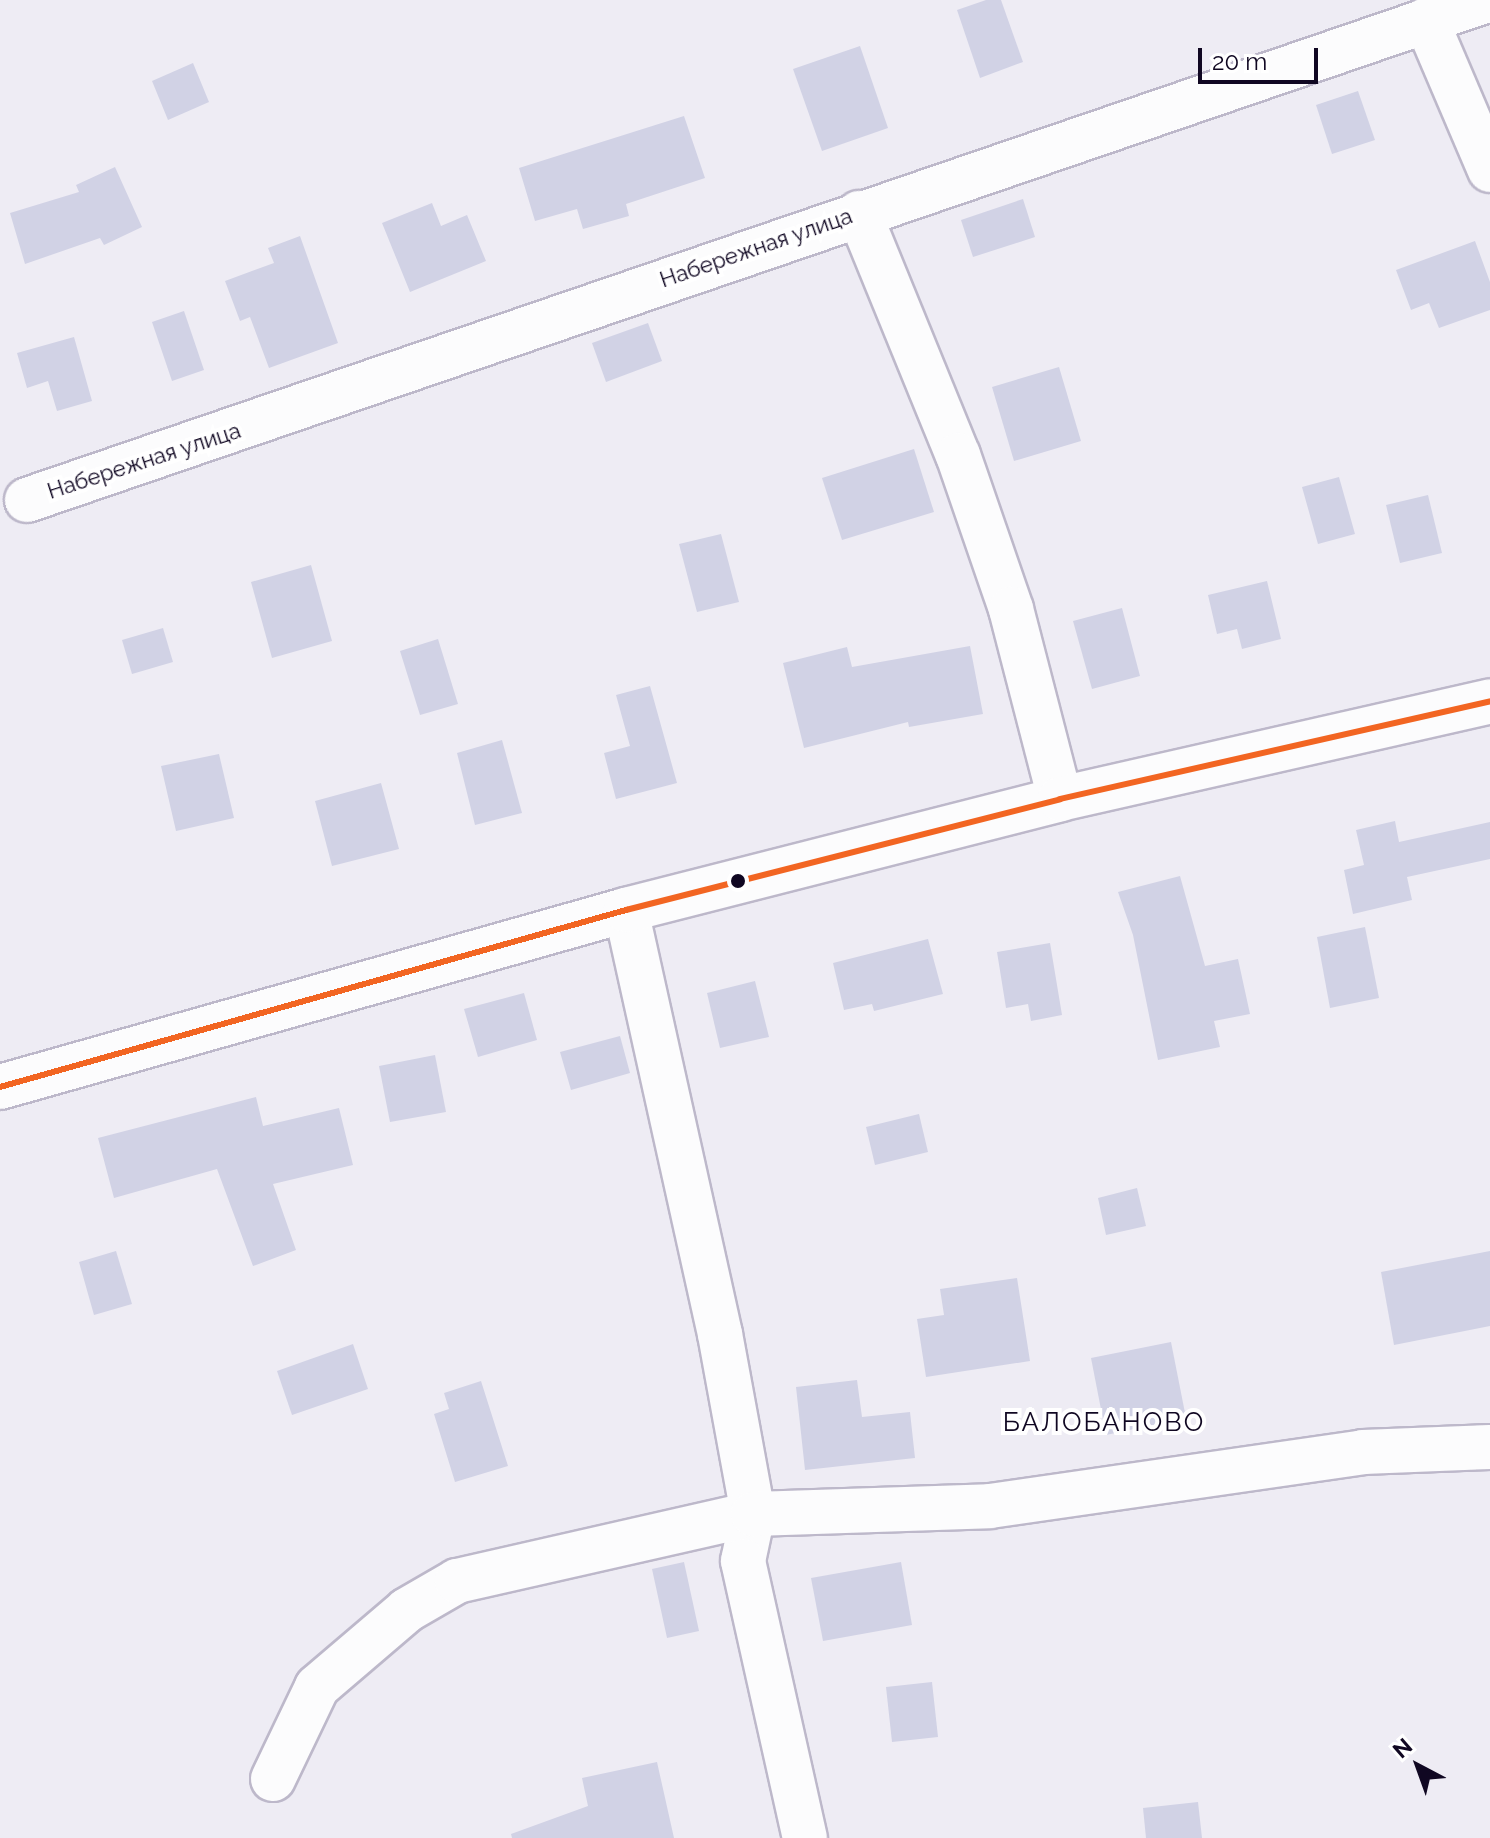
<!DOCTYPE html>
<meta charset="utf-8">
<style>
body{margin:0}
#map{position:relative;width:1490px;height:1838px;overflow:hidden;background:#eeecf4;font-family:Raleway,sans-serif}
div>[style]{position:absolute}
.building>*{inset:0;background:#d1d2e5}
.roads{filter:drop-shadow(2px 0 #bdb8ca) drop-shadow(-2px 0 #bdb8ca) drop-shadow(0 2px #bdb8ca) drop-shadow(0 -2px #bdb8ca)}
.minor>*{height:44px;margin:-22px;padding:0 22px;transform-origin:22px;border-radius:22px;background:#fcfcfd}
.major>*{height:44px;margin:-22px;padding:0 22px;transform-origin:22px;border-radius:22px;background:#fcfcfd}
.bus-1>*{height:6px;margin:-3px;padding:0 3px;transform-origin:3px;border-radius:3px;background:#f26522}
.dots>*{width:22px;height:22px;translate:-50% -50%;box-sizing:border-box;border:4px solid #fff;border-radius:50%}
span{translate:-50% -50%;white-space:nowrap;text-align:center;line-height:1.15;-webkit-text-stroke:8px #fff;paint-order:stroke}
.street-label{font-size:22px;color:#100722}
.quarter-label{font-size:26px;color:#100722;letter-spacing:2px}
.north{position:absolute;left:1378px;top:1726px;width:80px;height:80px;-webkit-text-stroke:6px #fff;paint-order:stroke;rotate:319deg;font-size:22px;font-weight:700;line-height:32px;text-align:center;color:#100722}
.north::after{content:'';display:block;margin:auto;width:28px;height:36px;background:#100722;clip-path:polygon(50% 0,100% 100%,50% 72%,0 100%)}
.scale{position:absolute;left:1198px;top:48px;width:120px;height:36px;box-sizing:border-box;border:4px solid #100722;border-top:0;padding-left:10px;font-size:24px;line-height:28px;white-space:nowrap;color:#100722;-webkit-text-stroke:6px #fff;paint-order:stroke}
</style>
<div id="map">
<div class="building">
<i style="clip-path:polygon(986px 0,1001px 0,1023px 62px,980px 78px,957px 10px)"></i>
<i style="clip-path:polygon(860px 46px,888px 128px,822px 151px,793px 69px)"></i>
<i style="clip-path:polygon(193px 63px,209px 102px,168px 120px,152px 81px)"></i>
<i style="clip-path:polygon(1358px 91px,1375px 140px,1332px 154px,1316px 105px)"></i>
<i style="clip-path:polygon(684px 116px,705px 178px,626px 204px,629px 216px,583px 229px,577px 209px,535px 221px,519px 168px)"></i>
<i style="clip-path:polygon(115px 167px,142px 227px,104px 245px,100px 238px,25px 264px,10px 213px,79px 192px,76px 185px)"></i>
<i style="clip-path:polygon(1023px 199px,1035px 237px,973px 257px,961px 220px)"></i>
<i style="clip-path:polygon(432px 203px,441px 226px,467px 215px,486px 261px,410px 292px,382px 223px)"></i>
<i style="clip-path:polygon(300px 236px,338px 343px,269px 368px,250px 317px,240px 321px,225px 281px,274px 263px,268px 248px)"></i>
<i style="clip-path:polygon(1475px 241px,1490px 282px,1490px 310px,1439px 328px,1429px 303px,1411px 310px,1396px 270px)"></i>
<i style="clip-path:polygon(184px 311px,204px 370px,172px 381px,152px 322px)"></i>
<i style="clip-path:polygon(648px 323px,662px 361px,606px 382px,592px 343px)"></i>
<i style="clip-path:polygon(74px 337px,92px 401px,57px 411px,48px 381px,27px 388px,17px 353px)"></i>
<i style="clip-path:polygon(1059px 367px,1081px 441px,1014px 461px,992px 387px)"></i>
<i style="clip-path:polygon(914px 449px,934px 512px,842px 540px,822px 478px)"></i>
<i style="clip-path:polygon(1339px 477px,1355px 534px,1318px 544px,1302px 487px)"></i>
<i style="clip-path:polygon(1428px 495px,1442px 553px,1400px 563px,1386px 505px)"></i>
<i style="clip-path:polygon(721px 534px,739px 602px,697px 612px,679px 544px)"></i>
<i style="clip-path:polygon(311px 565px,332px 641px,272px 658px,251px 582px)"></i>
<i style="clip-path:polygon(1267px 581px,1281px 639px,1242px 649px,1237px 629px,1217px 634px,1208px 595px)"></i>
<i style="clip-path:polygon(1122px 608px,1140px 676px,1092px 689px,1073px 621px)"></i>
<i style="clip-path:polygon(163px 628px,173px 662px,132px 674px,122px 640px)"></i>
<i style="clip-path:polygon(438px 639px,458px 704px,420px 715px,400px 651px)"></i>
<i style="clip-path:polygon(970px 646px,983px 714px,909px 727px,908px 722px,804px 748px,783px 663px,847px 647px,852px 667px)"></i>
<i style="clip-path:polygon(650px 686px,677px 783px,616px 799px,604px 753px,630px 746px,616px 695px)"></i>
<i style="clip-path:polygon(502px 740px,522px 813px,475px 825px,457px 753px)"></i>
<i style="clip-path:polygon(219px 754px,234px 818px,176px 831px,161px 766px)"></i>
<i style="clip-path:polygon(381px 783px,399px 849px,332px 866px,315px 801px)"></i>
<i style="clip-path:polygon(1395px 821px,1399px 842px,1490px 822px,1490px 859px,1407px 877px,1412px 900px,1353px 914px,1344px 870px,1364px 865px,1356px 830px)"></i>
<i style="clip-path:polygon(1180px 876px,1205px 966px,1238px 959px,1250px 1014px,1214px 1021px,1220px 1047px,1158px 1060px,1133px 935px,1118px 892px)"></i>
<i style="clip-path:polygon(1365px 927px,1379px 998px,1330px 1008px,1317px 937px)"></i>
<i style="clip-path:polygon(928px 939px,943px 994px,874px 1011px,872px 1004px,844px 1010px,833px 963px)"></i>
<i style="clip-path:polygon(1050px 943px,1062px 1015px,1031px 1021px,1028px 1004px,1006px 1008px,997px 952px)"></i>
<i style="clip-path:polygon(755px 981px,769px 1037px,720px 1048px,707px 993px)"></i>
<i style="clip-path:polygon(524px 993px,537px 1040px,478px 1057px,464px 1009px)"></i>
<i style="clip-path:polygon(620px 1036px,630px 1073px,571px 1090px,560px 1052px)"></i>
<i style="clip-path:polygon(435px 1055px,446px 1112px,390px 1122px,379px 1066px)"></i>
<i style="clip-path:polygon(256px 1097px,263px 1126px,339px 1108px,353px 1165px,273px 1184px,296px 1250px,253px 1266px,217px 1169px,114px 1198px,98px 1138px)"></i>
<i style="clip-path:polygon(919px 1114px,928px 1152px,875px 1165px,866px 1127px)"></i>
<i style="clip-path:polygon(1137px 1188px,1146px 1226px,1106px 1235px,1098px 1198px)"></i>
<i style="clip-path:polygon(116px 1251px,132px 1304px,94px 1315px,79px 1262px)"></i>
<i style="clip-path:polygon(1490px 1251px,1490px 1326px,1394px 1345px,1381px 1272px)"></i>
<i style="clip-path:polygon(1017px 1278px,1030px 1361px,926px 1377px,917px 1319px,944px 1315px,940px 1289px)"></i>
<i style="clip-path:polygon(1171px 1342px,1186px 1418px,1106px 1435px,1091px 1358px)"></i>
<i style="clip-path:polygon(353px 1344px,368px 1389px,292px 1415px,277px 1371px)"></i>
<i style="clip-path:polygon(857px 1380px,862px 1417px,910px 1412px,915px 1458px,805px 1470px,796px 1387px)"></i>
<i style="clip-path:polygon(481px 1381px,508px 1466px,455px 1482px,434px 1414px,449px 1409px,444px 1393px)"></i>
<i style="clip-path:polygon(684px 1562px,699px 1631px,667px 1638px,652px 1569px)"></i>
<i style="clip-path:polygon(901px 1562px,912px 1625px,823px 1641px,811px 1578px)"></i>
<i style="clip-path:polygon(932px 1682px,938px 1737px,892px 1742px,886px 1687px)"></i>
<i style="clip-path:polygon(657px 1762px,674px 1838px,512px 1838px,511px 1834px,588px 1806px,582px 1778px)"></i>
<i style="clip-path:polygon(1198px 1802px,1202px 1838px,1146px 1838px,1143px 1808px)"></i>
</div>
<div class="roads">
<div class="minor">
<i style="left:1426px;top:20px;width:163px;rotate:66.9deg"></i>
<i style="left:859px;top:213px;width:261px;rotate:67.8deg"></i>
<i style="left:958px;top:455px;width:163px;rotate:71deg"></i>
<i style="left:1011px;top:609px;width:196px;rotate:75.5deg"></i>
<i style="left:27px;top:500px;width:1543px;rotate:-18.9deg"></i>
<i style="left:626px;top:910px;width:434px;rotate:77.5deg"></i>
<i style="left:720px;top:1334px;width:183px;rotate:79.6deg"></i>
<i style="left:753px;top:1514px;width:48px;rotate:102deg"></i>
<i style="left:743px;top:1561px;width:284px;rotate:77.4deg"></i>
<i style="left:273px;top:1779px;width:102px;rotate:-64.4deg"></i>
<i style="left:317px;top:1687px;width:118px;rotate:-40.5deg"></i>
<i style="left:407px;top:1610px;width:58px;rotate:-30.1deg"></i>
<i style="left:457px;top:1581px;width:303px;rotate:-12.8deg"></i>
<i style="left:753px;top:1514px;width:237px;rotate:-1.9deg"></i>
<i style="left:990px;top:1506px;width:377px;rotate:-8.2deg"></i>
<i style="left:1363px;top:1452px;width:127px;rotate:-2.3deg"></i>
</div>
<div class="major">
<i style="left:0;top:1087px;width:651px;rotate:-15.79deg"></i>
<i style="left:626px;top:910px;width:448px;rotate:-14.3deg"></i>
<i style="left:1060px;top:799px;width:441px;rotate:-12.8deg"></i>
</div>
</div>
<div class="bus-1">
<i style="left:0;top:1087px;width:651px;rotate:-15.79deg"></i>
<i style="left:626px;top:910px;width:448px;rotate:-14.3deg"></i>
<i style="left:1060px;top:799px;width:441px;rotate:-12.8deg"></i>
</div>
<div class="dots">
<i style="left:738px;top:881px;background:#100722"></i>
</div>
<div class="street-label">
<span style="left:756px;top:248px;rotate:-19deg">Набережная улица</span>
<span style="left:144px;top:461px;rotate:-18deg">Набережная улица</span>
</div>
<div class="quarter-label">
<span style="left:1104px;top:1423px">БАЛОБАНОВО</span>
</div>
<div class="north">N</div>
<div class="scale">20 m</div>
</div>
